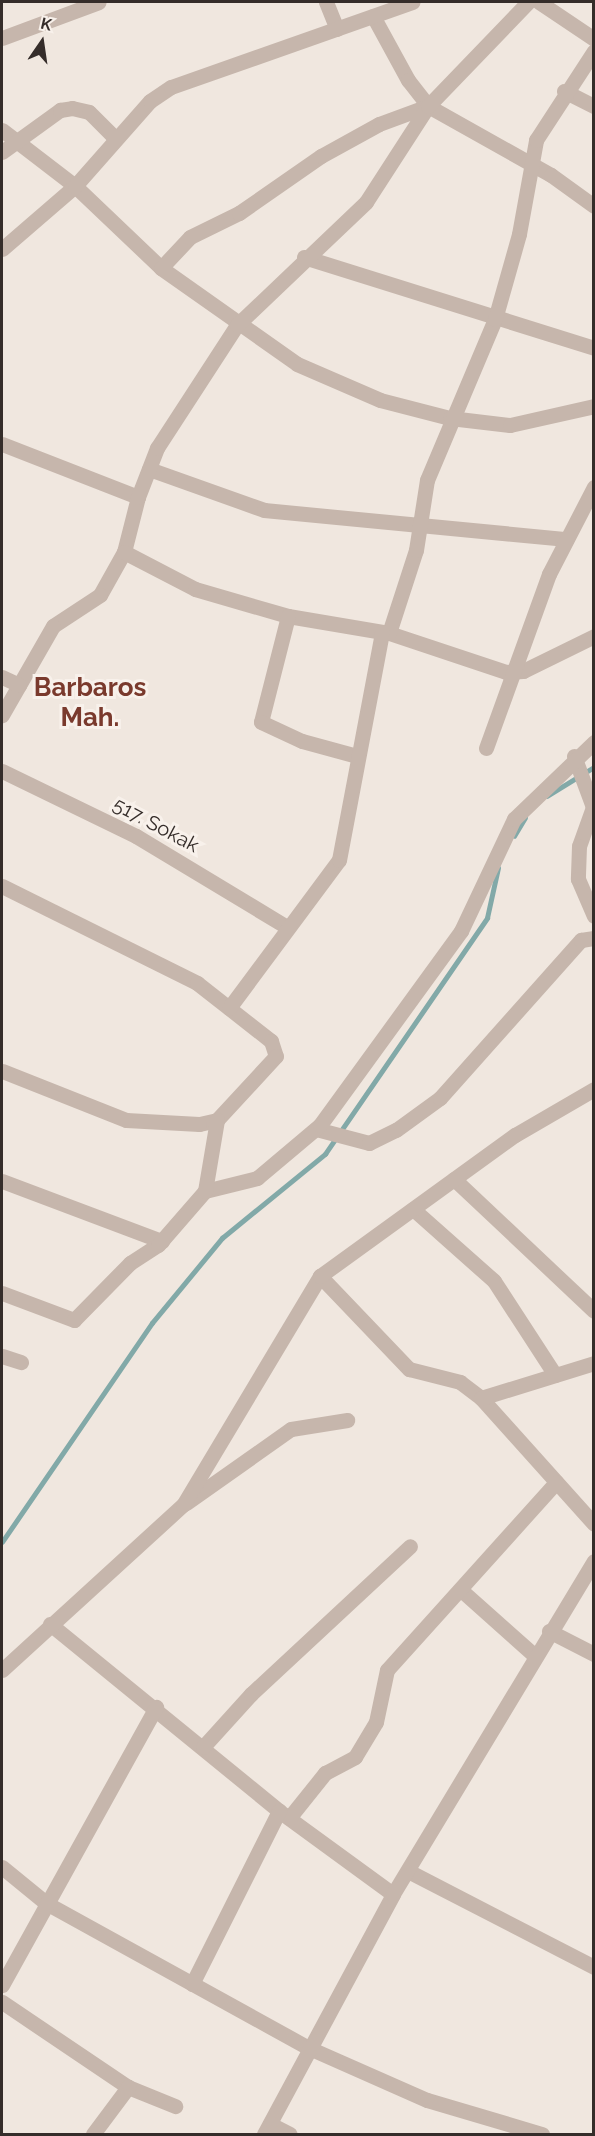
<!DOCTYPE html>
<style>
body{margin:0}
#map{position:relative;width:595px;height:2136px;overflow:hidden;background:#f0e7df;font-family:Raleway,sans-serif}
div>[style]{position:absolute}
.stream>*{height:4.5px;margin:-2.25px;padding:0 2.25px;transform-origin:2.25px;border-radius:2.25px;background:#82a9a8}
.minor>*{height:15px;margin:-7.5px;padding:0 7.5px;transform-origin:7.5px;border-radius:7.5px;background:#c6b6ac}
span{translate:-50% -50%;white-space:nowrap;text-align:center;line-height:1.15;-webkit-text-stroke:6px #f8f1eb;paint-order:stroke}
.street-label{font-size:20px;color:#352d2a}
.district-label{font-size:26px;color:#7a3a2d;font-weight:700}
.frame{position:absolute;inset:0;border:3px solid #352d2a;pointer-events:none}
.north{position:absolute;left:12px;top:12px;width:60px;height:60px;-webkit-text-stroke:4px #f8f1eb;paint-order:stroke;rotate:13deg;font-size:16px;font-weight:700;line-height:24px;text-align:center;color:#352d2a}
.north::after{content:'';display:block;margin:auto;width:21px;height:27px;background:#352d2a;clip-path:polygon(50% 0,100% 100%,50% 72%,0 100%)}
</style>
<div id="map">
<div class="stream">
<i style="left:547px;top:796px;width:55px;rotate:-31.7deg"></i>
<i style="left:514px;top:836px;width:21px;rotate:-59deg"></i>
<i style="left:2px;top:1542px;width:265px;rotate:-55.6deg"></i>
<i style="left:152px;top:1323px;width:110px;rotate:-50.5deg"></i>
<i style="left:222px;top:1238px;width:133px;rotate:-39.2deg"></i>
<i style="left:325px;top:1154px;width:286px;rotate:-55.5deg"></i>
<i style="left:487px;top:918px;width:51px;rotate:-77.6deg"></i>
</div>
<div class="minor">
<i style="left:326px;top:2px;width:29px;rotate:68deg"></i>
<i style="left:539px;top:2px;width:66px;rotate:33.9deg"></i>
<i style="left:373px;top:16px;width:73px;rotate:61.3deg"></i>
<i style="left:408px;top:80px;width:33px;rotate:52deg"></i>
<i style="left:428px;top:106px;width:141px;rotate:29.3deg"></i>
<i style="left:551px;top:175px;width:53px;rotate:35.8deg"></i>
<i style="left:2px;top:38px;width:103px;rotate:-20.4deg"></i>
<i style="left:564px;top:91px;width:34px;rotate:27deg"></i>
<i style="left:2px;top:130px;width:92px;rotate:37.5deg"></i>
<i style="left:75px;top:186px;width:119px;rotate:43.6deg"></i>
<i style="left:161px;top:268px;width:166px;rotate:35.2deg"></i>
<i style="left:297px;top:364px;width:90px;rotate:23.4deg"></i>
<i style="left:380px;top:400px;width:72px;rotate:14.4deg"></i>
<i style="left:450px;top:418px;width:60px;rotate:6.7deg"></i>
<i style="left:510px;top:425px;width:86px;rotate:-12.7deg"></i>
<i style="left:2px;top:152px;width:72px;rotate:-35.9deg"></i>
<i style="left:60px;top:110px;width:12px;rotate:-9deg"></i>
<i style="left:72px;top:108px;width:17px;rotate:13deg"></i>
<i style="left:89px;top:112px;width:38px;rotate:45deg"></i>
<i style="left:2px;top:249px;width:96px;rotate:-40.8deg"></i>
<i style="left:75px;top:186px;width:113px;rotate:-48.6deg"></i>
<i style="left:150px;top:101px;width:25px;rotate:-34deg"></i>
<i style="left:171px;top:87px;width:256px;rotate:-19.4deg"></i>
<i style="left:304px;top:257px;width:304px;rotate:17.4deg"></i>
<i style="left:161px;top:268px;width:42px;rotate:-46.9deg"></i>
<i style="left:190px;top:237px;width:55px;rotate:-26.1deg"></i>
<i style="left:239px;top:213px;width:100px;rotate:-34.8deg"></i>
<i style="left:321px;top:156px;width:66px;rotate:-28.9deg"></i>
<i style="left:379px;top:124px;width:52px;rotate:-20.2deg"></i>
<i style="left:2px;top:444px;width:146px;rotate:21.3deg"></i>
<i style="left:138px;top:497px;width:57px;rotate:104.3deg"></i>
<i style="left:124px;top:552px;width:49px;rotate:119.2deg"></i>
<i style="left:100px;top:595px;width:56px;rotate:146.6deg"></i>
<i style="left:53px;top:626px;width:103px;rotate:119.8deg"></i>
<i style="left:149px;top:469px;width:122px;rotate:19.6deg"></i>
<i style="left:264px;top:510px;width:304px;rotate:5.5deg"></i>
<i style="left:138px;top:497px;width:53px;rotate:-68.8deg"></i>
<i style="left:157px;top:448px;width:147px;rotate:-57deg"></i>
<i style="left:237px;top:325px;width:178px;rotate:-43.6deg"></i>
<i style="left:366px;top:202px;width:114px;rotate:-57.1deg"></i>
<i style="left:428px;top:106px;width:144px;rotate:-46.1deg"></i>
<i style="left:124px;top:552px;width:80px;rotate:27.5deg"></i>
<i style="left:195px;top:589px;width:97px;rotate:16.2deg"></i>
<i style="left:288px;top:616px;width:102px;rotate:9.6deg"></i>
<i style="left:389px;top:633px;width:123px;rotate:18.4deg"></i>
<i style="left:506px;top:672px;width:17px;rotate:-3deg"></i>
<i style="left:523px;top:671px;width:79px;rotate:-26.2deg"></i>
<i style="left:288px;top:616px;width:109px;rotate:104.3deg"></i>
<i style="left:261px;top:722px;width:45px;rotate:24.9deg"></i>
<i style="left:302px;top:741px;width:57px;rotate:15.3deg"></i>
<i style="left:389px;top:633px;width:87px;rotate:-72deg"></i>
<i style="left:416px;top:550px;width:71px;rotate:-81.1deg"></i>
<i style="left:427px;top:480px;width:175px;rotate:-67.1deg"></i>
<i style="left:495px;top:319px;width:88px;rotate:-74.2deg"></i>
<i style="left:519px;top:234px;width:96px;rotate:-79.7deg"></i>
<i style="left:536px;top:140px;width:106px;rotate:-56.9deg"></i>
<i style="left:2px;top:677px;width:19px;rotate:25deg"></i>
<i style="left:486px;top:748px;width:185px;rotate:-70.1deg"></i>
<i style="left:549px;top:574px;width:98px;rotate:-62.7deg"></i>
<i style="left:574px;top:756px;width:54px;rotate:69.6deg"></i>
<i style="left:593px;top:807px;width:41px;rotate:109.7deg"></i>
<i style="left:579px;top:846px;width:33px;rotate:92deg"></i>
<i style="left:578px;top:879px;width:40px;rotate:66.6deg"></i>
<i style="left:2px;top:771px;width:149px;rotate:25.9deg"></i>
<i style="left:136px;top:836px;width:174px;rotate:31.1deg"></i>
<i style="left:2px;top:886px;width:218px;rotate:26.4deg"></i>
<i style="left:197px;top:983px;width:94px;rotate:38.1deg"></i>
<i style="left:271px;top:1041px;width:16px;rotate:72deg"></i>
<i style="left:276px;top:1056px;width:87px;rotate:132.7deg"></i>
<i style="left:217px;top:1120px;width:18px;rotate:167deg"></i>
<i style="left:199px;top:1124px;width:73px;rotate:-176.9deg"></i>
<i style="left:126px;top:1120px;width:133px;rotate:-158.4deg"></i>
<i style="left:229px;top:1008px;width:184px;rotate:-53.4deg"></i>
<i style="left:339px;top:860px;width:232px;rotate:-79.3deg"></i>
<i style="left:316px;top:1129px;width:55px;rotate:14.8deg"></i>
<i style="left:369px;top:1143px;width:30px;rotate:-26deg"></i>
<i style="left:396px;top:1130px;width:54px;rotate:-36deg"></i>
<i style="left:440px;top:1098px;width:212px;rotate:-48.3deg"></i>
<i style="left:581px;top:940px;width:13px;rotate:-9deg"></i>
<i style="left:454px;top:1179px;width:192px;rotate:43.3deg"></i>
<i style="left:2px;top:1181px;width:171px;rotate:20.6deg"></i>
<i style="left:205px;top:1191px;width:54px;rotate:-14deg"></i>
<i style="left:257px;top:1178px;width:82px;rotate:-40.1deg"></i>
<i style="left:320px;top:1125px;width:240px;rotate:-54deg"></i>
<i style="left:461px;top:931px;width:124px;rotate:-64.7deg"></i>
<i style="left:514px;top:819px;width:111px;rotate:-43.9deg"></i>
<i style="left:413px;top:1209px;width:108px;rotate:41.6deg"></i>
<i style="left:494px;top:1281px;width:112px;rotate:57deg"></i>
<i style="left:320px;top:1276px;width:129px;rotate:46.3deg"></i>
<i style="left:409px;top:1369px;width:53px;rotate:14.3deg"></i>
<i style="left:460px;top:1382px;width:26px;rotate:37deg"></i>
<i style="left:481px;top:1398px;width:169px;rotate:48.1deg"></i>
<i style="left:2px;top:1293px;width:77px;rotate:20.6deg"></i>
<i style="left:74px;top:1320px;width:80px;rotate:-45.5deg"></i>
<i style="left:130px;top:1263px;width:33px;rotate:-33deg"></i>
<i style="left:158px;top:1245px;width:72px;rotate:-49deg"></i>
<i style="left:205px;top:1191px;width:72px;rotate:-80.4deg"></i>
<i style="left:2px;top:1356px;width:20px;rotate:18deg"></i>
<i style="left:481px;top:1398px;width:118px;rotate:-17.2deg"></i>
<i style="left:186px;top:1503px;width:128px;rotate:-35.2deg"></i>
<i style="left:291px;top:1429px;width:57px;rotate:-9.1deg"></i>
<i style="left:461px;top:1590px;width:99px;rotate:41.7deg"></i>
<i style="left:50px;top:1624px;width:296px;rotate:39.2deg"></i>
<i style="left:279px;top:1811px;width:141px;rotate:36.1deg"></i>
<i style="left:549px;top:1631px;width:51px;rotate:27.1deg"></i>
<i style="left:2px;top:1670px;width:245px;rotate:-42.4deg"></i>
<i style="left:183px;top:1505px;width:267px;rotate:-59.1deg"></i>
<i style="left:320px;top:1276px;width:241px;rotate:-35.9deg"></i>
<i style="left:515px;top:1135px;width:91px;rotate:-30.2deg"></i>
<i style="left:203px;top:1747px;width:72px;rotate:-47.8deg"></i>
<i style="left:251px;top:1694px;width:217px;rotate:-42.9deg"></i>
<i style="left:289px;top:1818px;width:58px;rotate:-51.3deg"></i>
<i style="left:325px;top:1773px;width:34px;rotate:-28deg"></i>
<i style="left:355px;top:1757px;width:41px;rotate:-59deg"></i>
<i style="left:376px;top:1722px;width:53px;rotate:-78.1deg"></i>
<i style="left:387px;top:1670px;width:253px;rotate:-48deg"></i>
<i style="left:2px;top:1867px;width:57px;rotate:39.3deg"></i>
<i style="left:46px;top:1903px;width:300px;rotate:28.9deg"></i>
<i style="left:309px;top:2048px;width:129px;rotate:23.8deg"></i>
<i style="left:427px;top:2100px;width:120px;rotate:16.5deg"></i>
<i style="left:408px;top:1871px;width:209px;rotate:27.3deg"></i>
<i style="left:192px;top:1984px;width:194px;rotate:-63.3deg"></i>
<i style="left:2px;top:1985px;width:318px;rotate:-61deg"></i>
<i style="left:2px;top:2002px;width:152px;rotate:34deg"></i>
<i style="left:128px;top:2087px;width:51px;rotate:22deg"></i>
<i style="left:270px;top:2124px;width:22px;rotate:27deg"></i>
<i style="left:93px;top:2134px;width:59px;rotate:-53.3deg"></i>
<i style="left:264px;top:2134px;width:272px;rotate:-61.7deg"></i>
<i style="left:393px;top:1894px;width:389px;rotate:-58.9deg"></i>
</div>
<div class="street-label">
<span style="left:156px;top:825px;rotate:28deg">517. Sokak</span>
</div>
<div class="district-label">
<span style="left:90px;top:703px">Barbaros<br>Mah.</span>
</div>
<div class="frame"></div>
<div class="north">K</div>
</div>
